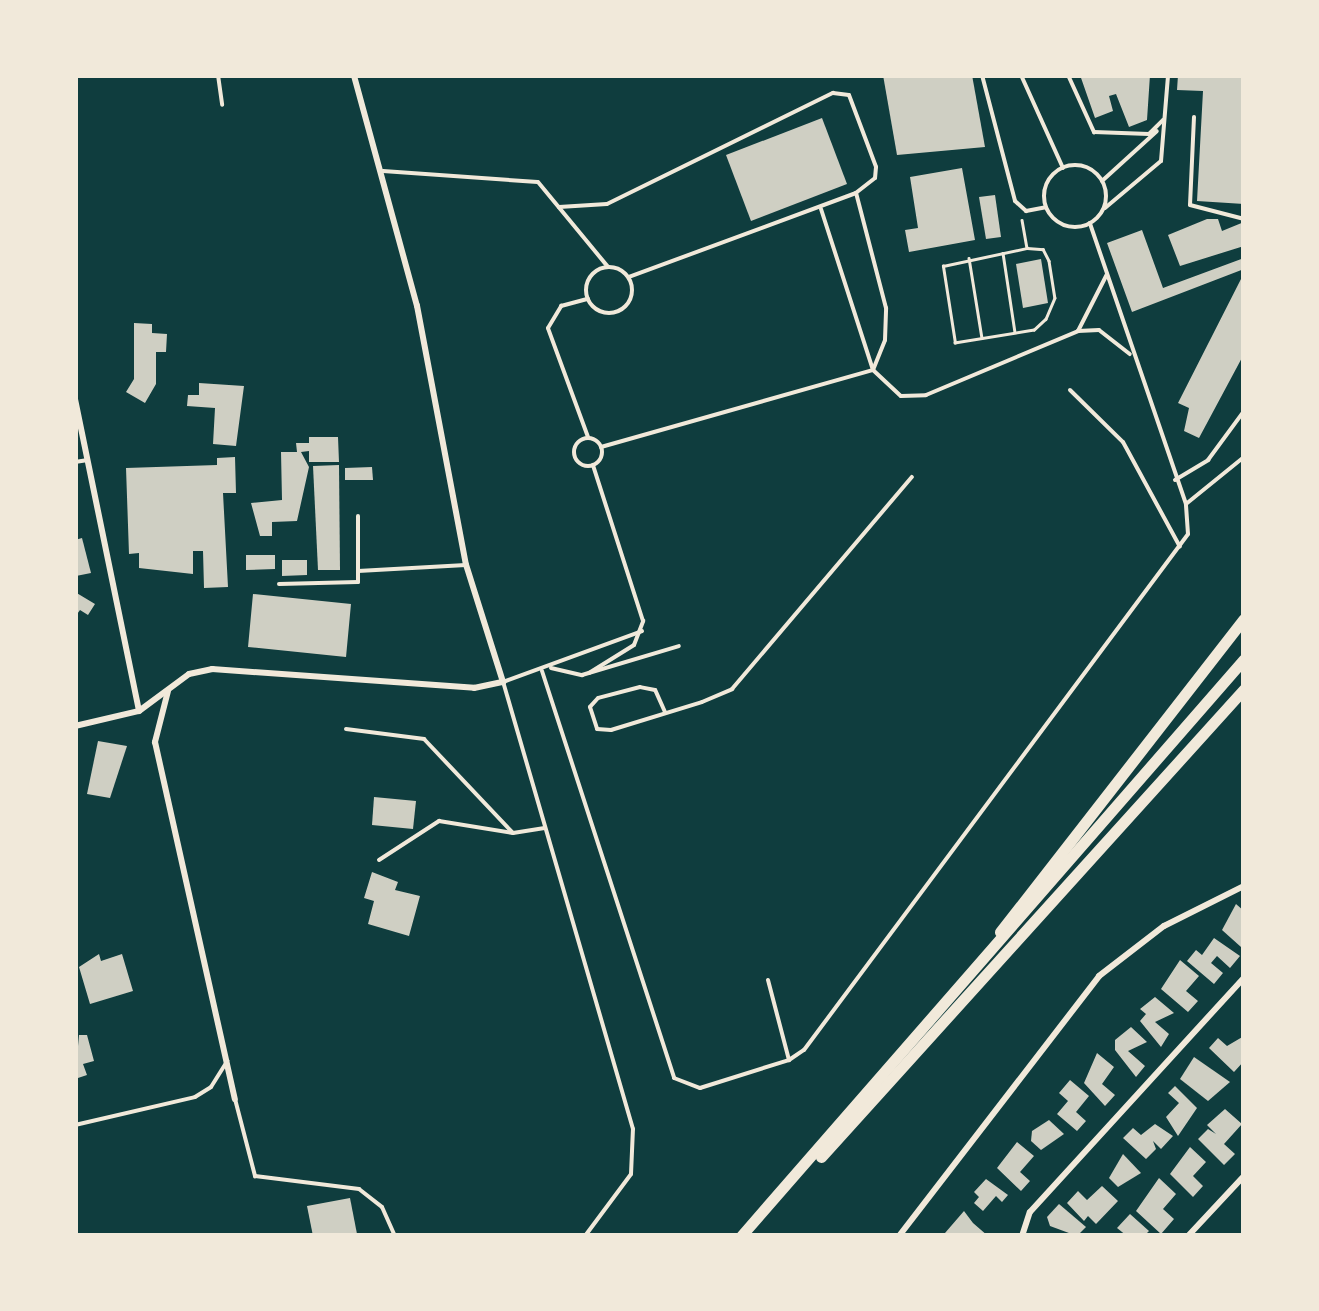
<!DOCTYPE html>
<style>
body{margin:0}
#map{position:relative;width:1319px;height:1311px;overflow:hidden;background:#0f3d3e;font-family:"Exo 2",sans-serif}
div>[style]{position:absolute}
.building>*{inset:0;background:#cfcfc3}
.path>*{height:2.5px;margin:-1.25px;padding:0 1.25px;transform-origin:1.25px;border-radius:1.25px;background:#f1e9da}
.service>*{height:4px;margin:-2px;padding:0 2px;transform-origin:2px;border-radius:2px;background:#f1e9da}
.service>.ring{margin:-2px;padding:0;box-sizing:content-box;background:none;border:4px solid #f1e9da;border-radius:50%}
.minor>*{height:6px;margin:-3px;padding:0 3px;transform-origin:3px;border-radius:3px;background:#f1e9da}
.trunk>*{height:11px;margin:-5.5px;padding:0 5.5px;transform-origin:5.5px;border-radius:5.5px;background:#f1e9da}
span{translate:-50% -50%;white-space:nowrap;text-align:center;line-height:1.15;-webkit-text-stroke:10px #f1e9da;paint-order:stroke}
.frame{position:absolute;inset:0;border:78px solid #f1e9da;pointer-events:none}
</style>
<div id="map">
<div class="building">
<i style="clip-path:polygon(883px 75px,972px 75px,985px 147px,897px 155px)"></i>
<i style="clip-path:polygon(1080px 75px,1150px 75px,1147px 120px,1129px 127px,1116px 94px,1109px 96px,1113px 111px,1095px 118px)"></i>
<i style="clip-path:polygon(1178px 75px,1244px 75px,1244px 204px,1197px 201px,1203px 91px,1177px 90px)"></i>
<i style="clip-path:polygon(822px 118px,847px 184px,751px 221px,726px 155px)"></i>
<i style="clip-path:polygon(962px 168px,975px 240px,909px 252px,905px 230px,918px 228px,910px 177px)"></i>
<i style="clip-path:polygon(995px 195px,1001px 237px,986px 239px,979px 197px)"></i>
<i style="clip-path:polygon(1207px 219px,1218px 219px,1222px 231px,1244px 222px,1244px 246px,1180px 266px,1168px 235px)"></i>
<i style="clip-path:polygon(1142px 230px,1163px 288px,1244px 258px,1244px 269px,1132px 312px,1107px 243px)"></i>
<i style="clip-path:polygon(1041px 259px,1048px 303px,1023px 308px,1016px 264px)"></i>
<i style="clip-path:polygon(1241px 279px,1244px 354px,1199px 438px,1184px 431px,1189px 408px,1178px 403px)"></i>
<i style="clip-path:polygon(134px 323px,152px 324px,152px 333px,167px 334px,166px 352px,156px 352px,156px 384px,145px 403px,126px 392px,134px 379px)"></i>
<i style="clip-path:polygon(199px 383px,244px 386px,236px 446px,213px 444px,215px 408px,187px 406px,188px 395px,199px 395px)"></i>
<i style="clip-path:polygon(309px 437px,338px 437px,339px 462px,309px 462px,309px 451px,301px 452px,309px 467px,297px 521px,272px 522px,272px 536px,260px 536px,251px 503px,282px 500px,281px 452px,297px 452px,296px 443px,309px 443px)"></i>
<i style="clip-path:polygon(235px 457px,236px 493px,223px 493px,228px 587px,204px 588px,203px 551px,193px 551px,193px 574px,139px 568px,139px 553px,129px 554px,126px 468px,217px 465px,217px 458px)"></i>
<i style="clip-path:polygon(339px 465px,340px 570px,318px 570px,313px 466px)"></i>
<i style="clip-path:polygon(372px 467px,373px 480px,345px 480px,345px 468px)"></i>
<i style="clip-path:polygon(82px 538px,91px 573px,76px 576px,75px 540px)"></i>
<i style="clip-path:polygon(246px 555px,275px 555px,275px 569px,246px 570px)"></i>
<i style="clip-path:polygon(282px 560px,307px 560px,307px 575px,282px 576px)"></i>
<i style="clip-path:polygon(75px 592px,95px 604px,88px 615px,80px 610px,75px 617px)"></i>
<i style="clip-path:polygon(253px 594px,351px 604px,346px 657px,248px 647px)"></i>
<i style="clip-path:polygon(98px 741px,127px 746px,110px 798px,87px 794px)"></i>
<i style="clip-path:polygon(374px 797px,416px 801px,413px 829px,372px 825px)"></i>
<i style="clip-path:polygon(372px 872px,398px 882px,395px 890px,420px 896px,409px 936px,368px 924px,374px 901px,364px 898px)"></i>
<i style="clip-path:polygon(1236px 904px,1244px 911px,1241px 947px,1222px 930px)"></i>
<i style="clip-path:polygon(1214px 938px,1240px 956px,1230px 968px,1217px 956px,1211px 963px,1223px 973px,1214px 984px,1187px 961px,1196px 950px,1202px 955px)"></i>
<i style="clip-path:polygon(99px 954px,101px 961px,122px 954px,133px 991px,90px 1004px,79px 967px)"></i>
<i style="clip-path:polygon(1180px 960px,1199px 976px,1186px 991px,1198px 1001px,1188px 1012px,1161px 989px)"></i>
<i style="clip-path:polygon(1155px 997px,1174px 1013px,1155px 1022px,1169px 1034px,1161px 1047px,1140px 1021px,1146px 1014px,1140px 1009px)"></i>
<i style="clip-path:polygon(1131px 1027px,1147px 1042px,1128px 1051px,1145px 1066px,1136px 1077px,1115px 1050px,1115px 1040px)"></i>
<i style="clip-path:polygon(79px 1035px,87px 1035px,94px 1061px,83px 1064px,87px 1075px,75px 1079px)"></i>
<i style="clip-path:polygon(1244px 1036px,1244px 1061px,1234px 1072px,1209px 1048px,1218px 1038px,1227px 1046px)"></i>
<i style="clip-path:polygon(1097px 1053px,1114px 1067px,1102px 1084px,1115px 1095px,1105px 1106px,1084px 1083px)"></i>
<i style="clip-path:polygon(1194px 1057px,1230px 1082px,1208px 1101px,1180px 1079px)"></i>
<i style="clip-path:polygon(1070px 1080px,1089px 1096px,1076px 1112px,1086px 1121px,1077px 1131px,1057px 1114px,1068px 1101px,1059px 1093px)"></i>
<i style="clip-path:polygon(1175px 1086px,1197px 1108px,1178px 1136px,1166px 1117px,1179px 1103px,1168px 1093px)"></i>
<i style="clip-path:polygon(1225px 1109px,1242px 1124px,1224px 1144px,1235px 1154px,1224px 1165px,1198px 1139px,1208px 1129px,1216px 1134px,1207px 1125px)"></i>
<i style="clip-path:polygon(1049px 1120px,1064px 1134px,1041px 1150px,1031px 1141px,1032px 1131px)"></i>
<i style="clip-path:polygon(1155px 1124px,1173px 1136px,1161px 1149px,1153px 1141px,1156px 1149px,1146px 1159px,1123px 1138px,1133px 1128px,1141px 1135px)"></i>
<i style="clip-path:polygon(1017px 1142px,1034px 1156px,1020px 1172px,1030px 1181px,1021px 1191px,997px 1168px)"></i>
<i style="clip-path:polygon(1190px 1147px,1206px 1162px,1193px 1176px,1203px 1186px,1193px 1197px,1170px 1174px)"></i>
<i style="clip-path:polygon(1123px 1154px,1141px 1173px,1118px 1187px,1109px 1178px)"></i>
<i style="clip-path:polygon(1159px 1178px,1176px 1194px,1163px 1209px,1174px 1219px,1161px 1234px,1136px 1211px)"></i>
<i style="clip-path:polygon(986px 1179px,1008px 1195px,1002px 1202px,996px 1196px,983px 1211px,974px 1203px,979px 1197px,974px 1192px)"></i>
<i style="clip-path:polygon(1102px 1186px,1118px 1201px,1096px 1224px,1088px 1216px,1084px 1221px,1067px 1203px,1078px 1191px,1087px 1200px)"></i>
<i style="clip-path:polygon(350px 1198px,357px 1234px,313px 1236px,307px 1206px)"></i>
<i style="clip-path:polygon(1059px 1204px,1086px 1227px,1077px 1236px,1050px 1226px,1047px 1217px)"></i>
<i style="clip-path:polygon(964px 1211px,973px 1223px,988px 1236px,945px 1233px)"></i>
<i style="clip-path:polygon(1130px 1214px,1149px 1231px,1144px 1236px,1127px 1236px,1117px 1228px)"></i>
</div>
<div class="path">
<i style="left:1022px;top:220px;width:28px;rotate:80deg"></i>
<i style="left:1027px;top:248px;width:16px;rotate:4deg"></i>
<i style="left:1043px;top:249px;width:13px;rotate:63deg"></i>
<i style="left:1049px;top:261px;width:37px;rotate:81deg"></i>
<i style="left:1055px;top:298px;width:23px;rotate:113deg"></i>
<i style="left:1046px;top:319px;width:16px;rotate:137deg"></i>
<i style="left:1034px;top:330px;width:80px;rotate:170.7deg"></i>
<i style="left:955px;top:343px;width:78px;rotate:-98.9deg"></i>
<i style="left:943px;top:266px;width:86px;rotate:-12.1deg"></i>
<i style="left:1003px;top:253px;width:80px;rotate:81.4deg"></i>
<i style="left:969px;top:258px;width:81px;rotate:80.8deg"></i>
</div>
<div class="service">
<i style="left:218px;top:75px;width:30px;rotate:82deg"></i>
<i style="left:982px;top:75px;width:130px;rotate:75.3deg"></i>
<i style="left:1015px;top:201px;width:15px;rotate:42deg"></i>
<i style="left:1026px;top:211px;width:20px;rotate:-11deg"></i>
<i style="left:1021px;top:75px;width:102px;rotate:65.7deg"></i>
<i style="left:1068px;top:75px;width:63px;rotate:65.5deg"></i>
<i style="left:1094px;top:132px;width:55px;rotate:2.1deg"></i>
<i style="left:1149px;top:134px;width:20px;rotate:-45deg"></i>
<i style="left:1194px;top:117px;width:88px;rotate:92.6deg"></i>
<i style="left:1190px;top:205px;width:56px;rotate:14.5deg"></i>
<i class="ring" style="left:1044px;top:165px;width:58px;height:58px"></i>
<i style="left:383px;top:171px;width:155px;rotate:4.1deg"></i>
<i style="left:538px;top:182px;width:110px;rotate:50.5deg"></i>
<i style="left:1102px;top:181px;width:74px;rotate:-42.3deg"></i>
<i style="left:559px;top:207px;width:48px;rotate:-3.6deg"></i>
<i style="left:607px;top:204px;width:252px;rotate:-26.2deg"></i>
<i style="left:833px;top:93px;width:16px;rotate:7deg"></i>
<i style="left:849px;top:95px;width:77px;rotate:69.4deg"></i>
<i style="left:876px;top:167px;width:11px;rotate:95deg"></i>
<i style="left:875px;top:178px;width:24px;rotate:142deg"></i>
<i style="left:856px;top:193px;width:242px;rotate:159.7deg"></i>
<i style="left:1105px;top:208px;width:73px;rotate:-40deg"></i>
<i style="left:1161px;top:161px;width:86px;rotate:-85.3deg"></i>
<i style="left:821px;top:209px;width:169px;rotate:72.1deg"></i>
<i style="left:873px;top:370px;width:38px;rotate:43deg"></i>
<i style="left:901px;top:396px;width:25px;rotate:-2deg"></i>
<i style="left:926px;top:395px;width:165px;rotate:-22.8deg"></i>
<i style="left:1078px;top:331px;width:21px;rotate:-3deg"></i>
<i style="left:1099px;top:330px;width:39px;rotate:38deg"></i>
<i class="ring" style="left:586px;top:267px;width:42px;height:42px"></i>
<i style="left:1078px;top:331px;width:64px;rotate:-63deg"></i>
<i style="left:1070px;top:390px;width:74px;rotate:44.5deg"></i>
<i style="left:1123px;top:442px;width:119px;rotate:61.5deg"></i>
<i style="left:588px;top:437px;width:116px;rotate:-110.2deg"></i>
<i style="left:548px;top:328px;width:26px;rotate:-59deg"></i>
<i style="left:561px;top:306px;width:28px;rotate:-15deg"></i>
<i class="ring" style="left:574px;top:438px;width:24px;height:24px"></i>
<i style="left:601px;top:447px;width:283px;rotate:-15.8deg"></i>
<i style="left:873px;top:370px;width:32px;rotate:-68deg"></i>
<i style="left:885px;top:340px;width:32px;rotate:-88deg"></i>
<i style="left:886px;top:308px;width:119px;rotate:-104.6deg"></i>
<i style="left:75px;top:462px;width:13px;rotate:-9deg"></i>
<i style="left:1175px;top:480px;width:39px;rotate:-31deg"></i>
<i style="left:1208px;top:460px;width:61px;rotate:-53.7deg"></i>
<i style="left:1186px;top:504px;width:75px;rotate:-39deg"></i>
<i style="left:358px;top:571px;width:108px;rotate:-3.2deg"></i>
<i style="left:279px;top:584px;width:79px;rotate:-1.5deg"></i>
<i style="left:358px;top:582px;width:66px;rotate:-90deg"></i>
<i style="left:551px;top:668px;width:32px;rotate:13deg"></i>
<i style="left:582px;top:675px;width:101px;rotate:-16.6deg"></i>
<i style="left:542px;top:671px;width:428px;rotate:72deg"></i>
<i style="left:674px;top:1078px;width:28px;rotate:21deg"></i>
<i style="left:700px;top:1088px;width:93px;rotate:-17.5deg"></i>
<i style="left:789px;top:1060px;width:18px;rotate:-34deg"></i>
<i style="left:804px;top:1050px;width:643px;rotate:-53.34deg"></i>
<i style="left:1188px;top:534px;width:30px;rotate:-94deg"></i>
<i style="left:1186px;top:504px;width:297px;rotate:-108.9deg"></i>
<i style="left:589px;top:673px;width:53px;rotate:-31.9deg"></i>
<i style="left:634px;top:645px;width:26px;rotate:-69deg"></i>
<i style="left:643px;top:621px;width:164px;rotate:-107.8deg"></i>
<i style="left:665px;top:712px;width:24px;rotate:-114deg"></i>
<i style="left:655px;top:690px;width:15px;rotate:-169deg"></i>
<i style="left:640px;top:687px;width:43px;rotate:165.3deg"></i>
<i style="left:598px;top:698px;width:12px;rotate:132deg"></i>
<i style="left:590px;top:707px;width:23px;rotate:72deg"></i>
<i style="left:597px;top:729px;width:14px;rotate:4deg"></i>
<i style="left:611px;top:730px;width:95px;rotate:-17.1deg"></i>
<i style="left:702px;top:702px;width:33px;rotate:-23deg"></i>
<i style="left:732px;top:689px;width:278px;rotate:-49.7deg"></i>
<i style="left:346px;top:729px;width:79px;rotate:7.3deg"></i>
<i style="left:424px;top:739px;width:129px;rotate:46.6deg"></i>
<i style="left:379px;top:860px;width:72px;rotate:-33deg"></i>
<i style="left:439px;top:821px;width:75px;rotate:9.2deg"></i>
<i style="left:513px;top:833px;width:32px;rotate:-9deg"></i>
<i style="left:768px;top:980px;width:83px;rotate:75.3deg"></i>
<i style="left:235px;top:1099px;width:80px;rotate:75.4deg"></i>
<i style="left:255px;top:1176px;width:105px;rotate:7.1deg"></i>
<i style="left:359px;top:1189px;width:29px;rotate:38deg"></i>
<i style="left:382px;top:1207px;width:32px;rotate:66deg"></i>
<i style="left:75px;top:1125px;width:123px;rotate:-13.1deg"></i>
<i style="left:195px;top:1097px;width:19px;rotate:-32deg"></i>
<i style="left:211px;top:1087px;width:31px;rotate:-58deg"></i>
<i style="left:585px;top:1236px;width:77px;rotate:-53.4deg"></i>
<i style="left:631px;top:1174px;width:45px;rotate:-87.5deg"></i>
<i style="left:633px;top:1129px;width:466px;rotate:-106.2deg"></i>
<i style="left:503px;top:682px;width:148px;rotate:-20.1deg"></i>
</div>
<div class="minor">
<i style="left:75px;top:399px;width:318px;rotate:78.4deg"></i>
<i style="left:168px;top:691px;width:53px;rotate:104.3deg"></i>
<i style="left:155px;top:742px;width:366px;rotate:77.4deg"></i>
<i style="left:75px;top:726px;width:66px;rotate:-13.2deg"></i>
<i style="left:139px;top:711px;width:62px;rotate:-36.5deg"></i>
<i style="left:189px;top:674px;width:24px;rotate:-12deg"></i>
<i style="left:212px;top:669px;width:263px;rotate:4.1deg"></i>
<i style="left:474px;top:688px;width:30px;rotate:-12deg"></i>
<i style="left:503px;top:682px;width:123px;rotate:-107.5deg"></i>
<i style="left:466px;top:565px;width:264px;rotate:-100.7deg"></i>
<i style="left:417px;top:306px;width:239px;rotate:-105.3deg"></i>
<i style="left:899px;top:1236px;width:328px;rotate:-52.4deg"></i>
<i style="left:1099px;top:976px;width:82px;rotate:-37.6deg"></i>
<i style="left:1164px;top:926px;width:89px;rotate:-26.6deg"></i>
<i style="left:1022px;top:1236px;width:25px;rotate:-72deg"></i>
<i style="left:1030px;top:1212px;width:317px;rotate:-47.6deg"></i>
<i style="left:1188px;top:1236px;width:82px;rotate:-47deg"></i>
</div>
<div class="trunk">
<i style="left:1000px;top:932px;width:397px;rotate:-52.1deg"></i>
<i style="left:821px;top:1157px;width:631px;rotate:-47.89deg"></i>
<i style="left:741px;top:1236px;width:765px;rotate:-48.92deg"></i>
</div>
<div class="frame"></div>
</div>
